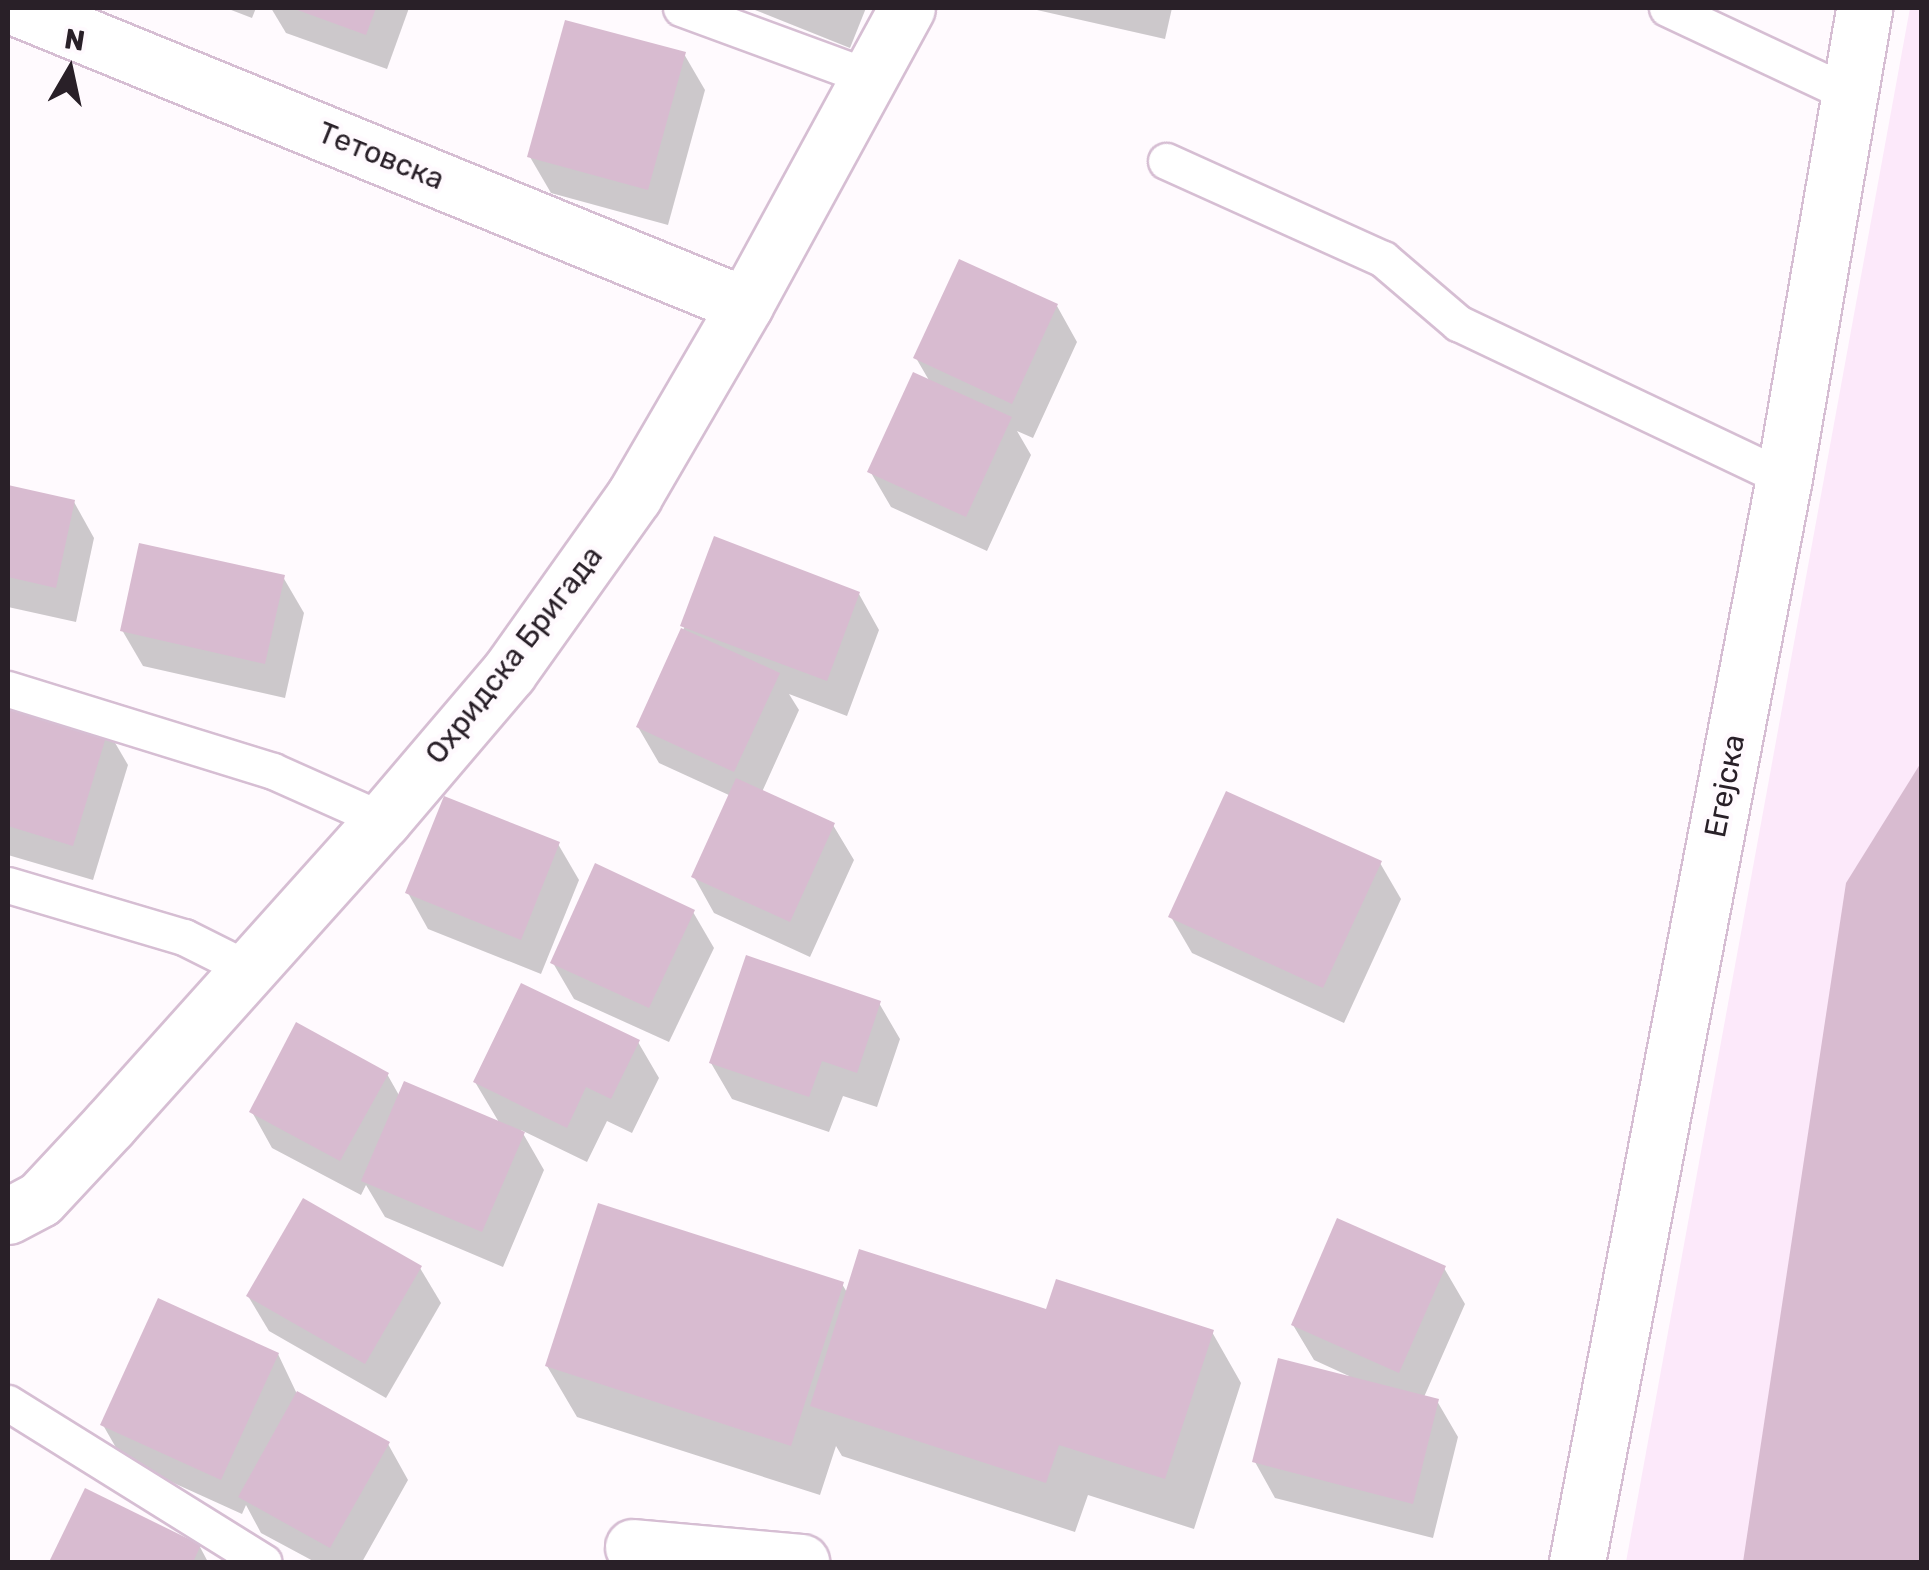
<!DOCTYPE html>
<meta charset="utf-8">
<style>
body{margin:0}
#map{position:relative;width:1929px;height:1570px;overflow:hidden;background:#fffafe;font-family:Rubik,sans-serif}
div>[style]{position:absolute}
.built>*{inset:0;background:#fce9fa}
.shadow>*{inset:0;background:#0003}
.building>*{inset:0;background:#d8bbd0}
.roads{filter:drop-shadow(2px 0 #d6bed3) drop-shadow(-2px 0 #d6bed3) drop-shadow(0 2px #d6bed3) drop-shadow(0 -2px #d6bed3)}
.service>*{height:35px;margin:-17.5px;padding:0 17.5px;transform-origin:17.5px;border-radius:17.5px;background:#fff}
.minor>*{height:55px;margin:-27.5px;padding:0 27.5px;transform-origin:27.5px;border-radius:27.5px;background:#fff}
span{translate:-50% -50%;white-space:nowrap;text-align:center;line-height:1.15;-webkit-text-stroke:9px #fffafe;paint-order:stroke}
.street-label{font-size:30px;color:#292028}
.frame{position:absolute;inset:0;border:10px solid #292028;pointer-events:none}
.north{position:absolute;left:20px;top:20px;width:100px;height:100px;-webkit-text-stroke:8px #fffafe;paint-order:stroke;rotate:9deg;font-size:28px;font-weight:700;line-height:40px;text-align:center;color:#292028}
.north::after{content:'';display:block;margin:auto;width:35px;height:45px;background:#292028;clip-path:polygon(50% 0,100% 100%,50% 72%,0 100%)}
</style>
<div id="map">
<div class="built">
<i style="clip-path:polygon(1910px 8px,1921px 8px,1921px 1562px,1626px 1562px)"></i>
</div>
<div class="shadow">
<i style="clip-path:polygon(226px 8px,256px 8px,252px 18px)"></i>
<i style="clip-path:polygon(271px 8px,409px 8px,387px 69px,286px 33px)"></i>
<i style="clip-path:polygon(750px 8px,866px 8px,850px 48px)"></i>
<i style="clip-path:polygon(1028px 8px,1172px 8px,1165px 39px)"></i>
<i style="clip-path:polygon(684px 54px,705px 90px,668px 225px,551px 193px,530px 157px)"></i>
<i style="clip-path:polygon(1057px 306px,1077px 342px,1033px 438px,1017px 431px,1031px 455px,987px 551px,891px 507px,870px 471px,930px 382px,916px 358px)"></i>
<i style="clip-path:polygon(8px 488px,74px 502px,94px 538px,76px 622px,8px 607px)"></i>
<i style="clip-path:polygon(716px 539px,859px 594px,879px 630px,847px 716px,789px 694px,799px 710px,762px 792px,833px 825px,854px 860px,810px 957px,714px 913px,694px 877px,731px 796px,659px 763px,638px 727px,684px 628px)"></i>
<i style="clip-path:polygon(283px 577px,304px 613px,285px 698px,143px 666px,122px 630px)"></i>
<i style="clip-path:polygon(8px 700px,107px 729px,128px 765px,93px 880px,8px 855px)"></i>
<i style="clip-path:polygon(1922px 766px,1922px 1562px,1745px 1562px,1849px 884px)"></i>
<i style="clip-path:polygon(558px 844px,579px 880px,541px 974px,428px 929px,408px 893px)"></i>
<i style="clip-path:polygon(1380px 863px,1401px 899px,1344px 1023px,1192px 953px,1171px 917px)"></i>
<i style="clip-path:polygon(693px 912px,714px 948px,669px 1042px,574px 999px,553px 963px)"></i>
<i style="clip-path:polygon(879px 1003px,900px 1039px,877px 1107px,843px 1096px,829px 1132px,732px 1099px,711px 1063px)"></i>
<i style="clip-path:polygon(638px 1042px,659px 1078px,632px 1133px,607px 1121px,587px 1162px,521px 1130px,544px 1170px,503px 1267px,385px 1217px,366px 1185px,361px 1195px,272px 1148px,252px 1112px,387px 1074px,400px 1097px,500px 1124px,475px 1082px)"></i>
<i style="clip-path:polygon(420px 1268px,441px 1303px,386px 1398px,269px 1331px,248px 1296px)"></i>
<i style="clip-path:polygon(1444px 1268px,1465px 1304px,1424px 1397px,1437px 1401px,1458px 1437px,1433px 1538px,1275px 1498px,1255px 1462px,1349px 1376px,1314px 1360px,1293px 1325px)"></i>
<i style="clip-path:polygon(842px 1284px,848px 1294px,1212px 1332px,1241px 1383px,1194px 1529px,1088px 1495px,1075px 1532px,842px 1456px,836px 1446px,820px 1495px,577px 1417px,547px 1366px)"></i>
<i style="clip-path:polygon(278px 1354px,297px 1394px,388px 1444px,408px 1480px,362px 1562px,315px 1562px,261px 1533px,246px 1505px,242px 1514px,123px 1460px,103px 1425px)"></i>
<i style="clip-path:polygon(86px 1491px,200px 1547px,208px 1562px,51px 1562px)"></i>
</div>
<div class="building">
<i style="clip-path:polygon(292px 8px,376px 8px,366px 35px)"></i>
<i style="clip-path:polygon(565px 20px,686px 52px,648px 190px,527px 157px)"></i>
<i style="clip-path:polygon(959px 259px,1058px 304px,1012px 404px,913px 358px)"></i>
<i style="clip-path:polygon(913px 372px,1012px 417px,966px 517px,867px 472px)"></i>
<i style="clip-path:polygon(8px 485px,75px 500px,56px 588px,8px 577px)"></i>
<i style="clip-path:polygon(714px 536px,860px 592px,827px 681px,680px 626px)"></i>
<i style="clip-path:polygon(139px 543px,285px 575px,265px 664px,120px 631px)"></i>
<i style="clip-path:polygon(681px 628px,780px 673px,734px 772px,636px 727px)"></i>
<i style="clip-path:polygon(8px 697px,109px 727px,73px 846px,8px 826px)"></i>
<i style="clip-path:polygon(1922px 761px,1922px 1562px,1743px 1562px,1846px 883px)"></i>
<i style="clip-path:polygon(736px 778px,835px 823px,790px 922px,691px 877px)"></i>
<i style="clip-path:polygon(1226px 791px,1382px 861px,1323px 988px,1168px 917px)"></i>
<i style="clip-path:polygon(444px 796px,560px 842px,521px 940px,405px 893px)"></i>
<i style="clip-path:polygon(595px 863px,695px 910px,649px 1008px,550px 963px)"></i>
<i style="clip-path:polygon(746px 955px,881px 1001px,857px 1073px,822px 1061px,809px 1097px,709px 1063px)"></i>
<i style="clip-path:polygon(521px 983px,640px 1040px,611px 1099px,586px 1087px,567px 1128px,473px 1082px)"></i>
<i style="clip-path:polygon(296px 1022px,389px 1073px,340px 1161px,249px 1112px)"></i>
<i style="clip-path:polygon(404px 1081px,525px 1132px,482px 1232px,361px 1181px)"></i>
<i style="clip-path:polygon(303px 1198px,422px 1266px,365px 1364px,246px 1296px)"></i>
<i style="clip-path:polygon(598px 1203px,844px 1282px,791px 1446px,545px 1366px)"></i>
<i style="clip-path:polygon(1337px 1218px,1446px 1266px,1399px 1373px,1291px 1325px)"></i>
<i style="clip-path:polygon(859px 1249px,1046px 1309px,1056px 1279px,1214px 1330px,1165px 1479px,1059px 1445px,1046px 1483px,810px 1406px)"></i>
<i style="clip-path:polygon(158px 1298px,279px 1353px,221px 1480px,100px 1425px)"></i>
<i style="clip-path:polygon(1278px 1358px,1439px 1399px,1413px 1504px,1252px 1462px)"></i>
<i style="clip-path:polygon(297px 1391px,390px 1442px,330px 1548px,238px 1497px)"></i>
<i style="clip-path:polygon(85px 1488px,201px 1545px,193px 1562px,49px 1562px)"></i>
</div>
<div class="roads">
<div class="service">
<i style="left:681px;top:8px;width:202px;rotate:20.2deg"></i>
<i style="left:1667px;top:8px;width:202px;rotate:25.2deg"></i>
<i style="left:1166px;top:161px;width:238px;rotate:24.3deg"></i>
<i style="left:1383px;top:259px;width:99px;rotate:40.5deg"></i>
<i style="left:1458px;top:323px;width:361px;rotate:25.4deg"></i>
<i style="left:8px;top:689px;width:277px;rotate:17.2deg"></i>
<i style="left:273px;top:771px;width:120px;rotate:24deg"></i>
<i style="left:8px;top:885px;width:184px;rotate:16.5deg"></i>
<i style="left:184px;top:937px;width:72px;rotate:26.6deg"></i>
<i style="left:8px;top:1403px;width:301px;rotate:31.9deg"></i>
</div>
<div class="minor">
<i style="left:17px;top:8px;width:786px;rotate:22.19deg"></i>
<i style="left:8px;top:1216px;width:36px;rotate:-28deg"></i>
<i style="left:40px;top:1199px;width:103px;rotate:-47deg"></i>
<i style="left:110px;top:1124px;width:409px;rotate:-48.1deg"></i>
<i style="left:383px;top:820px;width:194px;rotate:-49.6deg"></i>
<i style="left:509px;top:672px;width:216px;rotate:-54.6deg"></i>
<i style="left:634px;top:496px;width:221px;rotate:-59.8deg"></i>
<i style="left:745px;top:305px;width:338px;rotate:-61.4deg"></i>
<i style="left:633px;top:1547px;width:169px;rotate:5.1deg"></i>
<i style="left:1577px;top:1562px;width:1104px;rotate:-79.19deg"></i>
<i style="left:1784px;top:478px;width:477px;rotate:-80.3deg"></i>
</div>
</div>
<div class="street-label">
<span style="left:381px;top:156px;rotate:22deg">Тетовска</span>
<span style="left:514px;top:655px;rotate:-52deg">Охридска Бригада</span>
<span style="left:1725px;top:786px;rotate:-79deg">Егејска</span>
</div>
<div class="frame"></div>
<div class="north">N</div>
</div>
